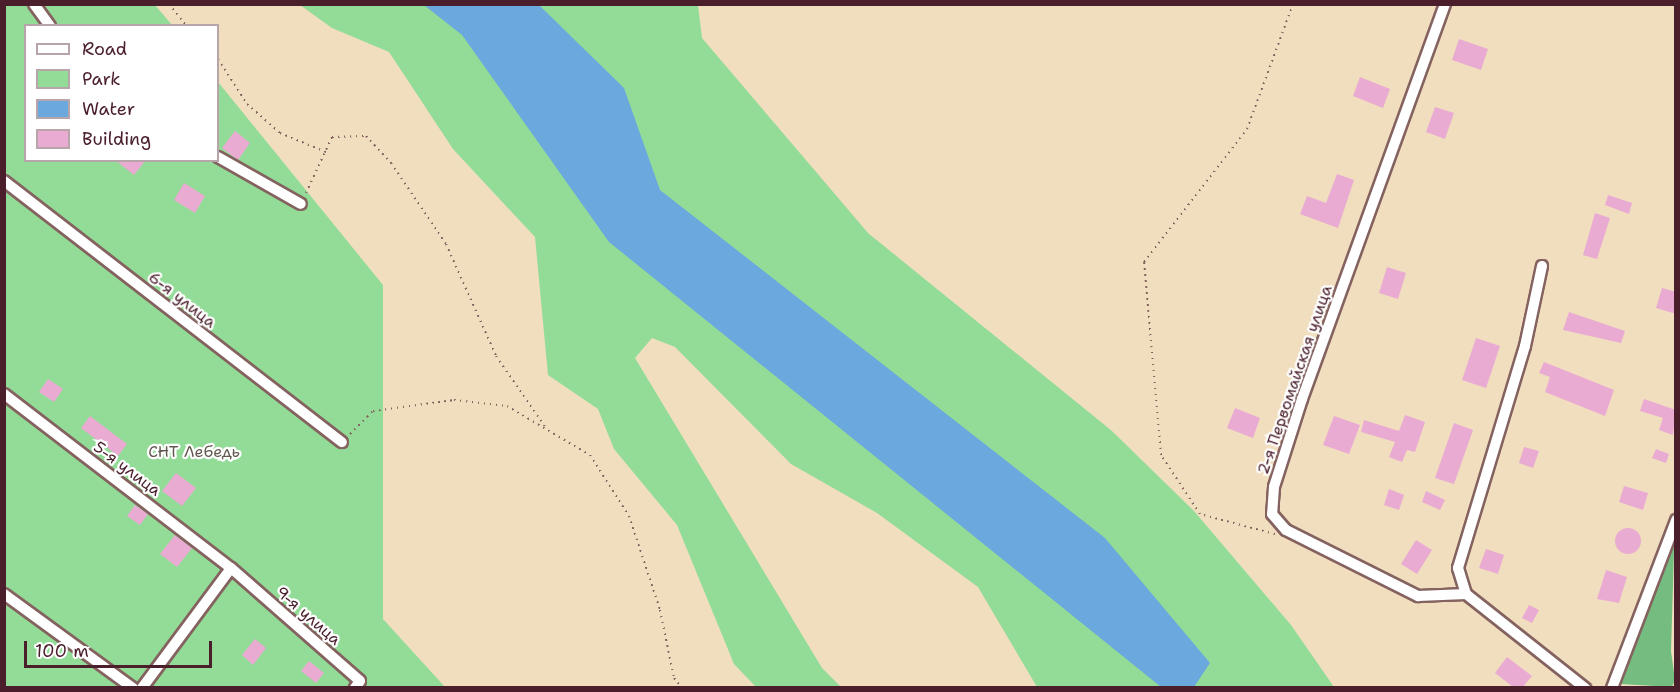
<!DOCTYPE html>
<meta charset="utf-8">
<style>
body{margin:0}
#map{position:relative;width:1680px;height:692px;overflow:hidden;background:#f1debf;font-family:"Shantell Sans",sans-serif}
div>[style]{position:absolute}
.green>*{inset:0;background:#92dc98}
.forest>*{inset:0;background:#75bc80}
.water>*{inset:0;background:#6ba8dd}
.building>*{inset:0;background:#eaabd2}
.round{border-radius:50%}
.path>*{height:2px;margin-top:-1px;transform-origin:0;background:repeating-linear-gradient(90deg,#84625f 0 1.5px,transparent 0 6px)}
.roads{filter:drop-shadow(2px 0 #84625f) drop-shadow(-2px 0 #84625f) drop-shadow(0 2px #84625f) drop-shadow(0 -2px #84625f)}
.minor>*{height:10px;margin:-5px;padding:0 5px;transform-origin:5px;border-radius:5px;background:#fff}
span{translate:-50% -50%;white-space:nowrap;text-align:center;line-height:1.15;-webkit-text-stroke:4.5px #fff;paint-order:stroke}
.street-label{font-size:16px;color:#4a1f2b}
.park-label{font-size:16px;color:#60584c}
.frame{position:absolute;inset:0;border:6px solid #4a1f2b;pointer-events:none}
.legend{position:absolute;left:24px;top:24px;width:195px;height:138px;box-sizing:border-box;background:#fff;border:2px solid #b7a5aa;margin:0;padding:8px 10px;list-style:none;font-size:18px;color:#4a1f2b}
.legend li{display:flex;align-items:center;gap:12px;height:30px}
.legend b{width:30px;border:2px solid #b7a5aa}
.scale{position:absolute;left:24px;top:641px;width:188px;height:27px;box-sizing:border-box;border:3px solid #4a1f2b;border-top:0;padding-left:8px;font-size:18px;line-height:21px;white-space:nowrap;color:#4a1f2b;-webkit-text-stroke:4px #fff;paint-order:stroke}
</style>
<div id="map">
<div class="green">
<i style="clip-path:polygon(4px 5px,155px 5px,172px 25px,26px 26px,26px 160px,218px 160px,218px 82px,383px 285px,383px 619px,445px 687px,5px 687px)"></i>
<i style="clip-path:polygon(300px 5px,698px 5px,702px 38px,868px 233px,1112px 431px,1194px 511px,1291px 625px,1334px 687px,1037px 687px,978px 587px,877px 513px,791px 464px,675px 347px,652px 338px,635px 358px,822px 668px,841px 687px,756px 687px,734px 664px,677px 525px,614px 449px,598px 409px,548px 375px,535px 237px,453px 149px,389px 52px,332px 28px)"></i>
</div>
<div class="forest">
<i style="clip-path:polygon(1675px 519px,1671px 651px,1675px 680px,1672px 687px,1620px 684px)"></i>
</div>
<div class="water">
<i style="clip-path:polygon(424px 5px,539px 5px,624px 88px,660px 190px,1105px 538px,1210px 663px,1194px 687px,1161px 687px,609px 242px,462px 35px)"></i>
</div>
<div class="building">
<i style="clip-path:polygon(1459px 39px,1488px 49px,1481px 70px,1452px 60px)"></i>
<i style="clip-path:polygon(1360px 77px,1390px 89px,1383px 108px,1353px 96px)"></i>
<i style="clip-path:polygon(1435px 107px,1454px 113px,1445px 139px,1426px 132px)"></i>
<i style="clip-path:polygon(235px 131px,250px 143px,238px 160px,222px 148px)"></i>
<i style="clip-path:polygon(115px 160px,146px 160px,134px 175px)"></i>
<i style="clip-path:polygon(1337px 174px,1354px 180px,1338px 228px,1300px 214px,1307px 196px,1326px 203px)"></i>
<i style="clip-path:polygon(184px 183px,205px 196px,195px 213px,174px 200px)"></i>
<i style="clip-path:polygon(1608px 195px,1632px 203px,1629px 214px,1605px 205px)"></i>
<i style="clip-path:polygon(1595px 213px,1610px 218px,1597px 259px,1583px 255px)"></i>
<i style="clip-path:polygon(1387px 267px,1406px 273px,1398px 299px,1379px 293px)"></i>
<i style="clip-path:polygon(1662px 288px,1676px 292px,1676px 314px,1656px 308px)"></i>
<i style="clip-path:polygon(1569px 312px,1625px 331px,1621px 343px,1563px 330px)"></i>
<i style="clip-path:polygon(1476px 338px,1500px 346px,1486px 388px,1462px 380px)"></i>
<i style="clip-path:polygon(1544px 362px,1614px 390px,1605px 416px,1545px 392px,1550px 377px,1539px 373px)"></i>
<i style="clip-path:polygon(48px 379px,63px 389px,54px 402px,39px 392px)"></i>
<i style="clip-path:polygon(1644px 399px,1676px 410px,1673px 435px,1659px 430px,1663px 418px,1640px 411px)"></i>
<i style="clip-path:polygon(1235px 408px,1260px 418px,1253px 438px,1227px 428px)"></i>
<i style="clip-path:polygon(1405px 415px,1425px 422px,1415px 452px,1407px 450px,1402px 462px,1389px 457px,1395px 442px,1361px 432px,1364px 420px,1399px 431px)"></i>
<i style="clip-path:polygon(90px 416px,127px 444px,118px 456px,81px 428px)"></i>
<i style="clip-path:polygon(1334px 416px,1360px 425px,1349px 454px,1323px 445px)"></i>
<i style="clip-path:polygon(1454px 423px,1473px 430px,1454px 484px,1435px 478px)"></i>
<i style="clip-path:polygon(1524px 447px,1539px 451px,1533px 468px,1519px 463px)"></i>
<i style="clip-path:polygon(1656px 449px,1669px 454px,1666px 463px,1652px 458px)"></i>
<i style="clip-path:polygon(176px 473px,196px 488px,182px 506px,162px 491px)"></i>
<i style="clip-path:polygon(1624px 486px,1648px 493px,1643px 510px,1619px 502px)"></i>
<i style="clip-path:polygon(1389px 489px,1404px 495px,1399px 510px,1384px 505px)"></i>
<i style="clip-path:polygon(1426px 491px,1445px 500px,1440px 510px,1422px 502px)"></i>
<i style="clip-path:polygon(135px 505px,148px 514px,140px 525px,127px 516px)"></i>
<i class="round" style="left:1615px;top:528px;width:26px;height:26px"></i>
<i style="clip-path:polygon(175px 535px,192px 548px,177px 567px,160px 554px)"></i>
<i style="clip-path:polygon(1416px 540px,1432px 550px,1417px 574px,1401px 564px)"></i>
<i style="clip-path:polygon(1486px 549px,1504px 555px,1498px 574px,1479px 568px)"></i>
<i style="clip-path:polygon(1606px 570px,1627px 577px,1619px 603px,1597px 599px)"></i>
<i style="clip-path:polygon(1529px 605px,1539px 610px,1532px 623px,1522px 618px)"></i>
<i style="clip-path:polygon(255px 639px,266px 648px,253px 665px,242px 655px)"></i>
<i style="clip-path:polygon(1507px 657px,1532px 676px,1523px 687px,1513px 687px,1495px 673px)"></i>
<i style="clip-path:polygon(309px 661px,324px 673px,316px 683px,301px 671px)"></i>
</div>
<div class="path">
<i style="left:169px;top:4px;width:28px;rotate:51deg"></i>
<i style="left:218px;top:59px;width:54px;rotate:57.2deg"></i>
<i style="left:247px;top:104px;width:44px;rotate:41.3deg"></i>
<i style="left:280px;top:133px;width:50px;rotate:22.4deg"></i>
<i style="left:306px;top:193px;width:62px;rotate:-65.1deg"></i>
<i style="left:332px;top:137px;width:34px;rotate:-2deg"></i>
<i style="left:366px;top:136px;width:37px;rotate:47deg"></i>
<i style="left:391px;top:163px;width:98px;rotate:55.8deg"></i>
<i style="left:446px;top:244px;width:123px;rotate:65.9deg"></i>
<i style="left:496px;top:356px;width:88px;rotate:55.2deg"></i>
<i style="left:350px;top:434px;width:33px;rotate:-45deg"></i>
<i style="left:373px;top:411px;width:82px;rotate:-7.7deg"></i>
<i style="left:454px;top:400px;width:53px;rotate:6.5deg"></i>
<i style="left:507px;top:406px;width:96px;rotate:30.6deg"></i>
<i style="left:590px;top:455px;width:72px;rotate:57.4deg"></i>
<i style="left:629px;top:516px;width:99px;rotate:71.7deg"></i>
<i style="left:660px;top:610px;width:69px;rotate:78.4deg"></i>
<i style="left:674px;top:678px;width:13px;rotate:51deg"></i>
<i style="left:1275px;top:534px;width:78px;rotate:-165.1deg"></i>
<i style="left:1200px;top:514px;width:71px;rotate:-123.5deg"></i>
<i style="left:1161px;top:455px;width:194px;rotate:-95deg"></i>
<i style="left:1144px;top:262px;width:168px;rotate:-52.2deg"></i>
<i style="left:1247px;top:129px;width:133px;rotate:-69.8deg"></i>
</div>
<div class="roads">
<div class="minor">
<i style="left:34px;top:4px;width:27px;rotate:54deg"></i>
<i style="left:1445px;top:4px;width:420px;rotate:109.9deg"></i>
<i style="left:1302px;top:399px;width:92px;rotate:107.7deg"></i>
<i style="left:1274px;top:487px;width:27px;rotate:94deg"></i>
<i style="left:1272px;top:514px;width:21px;rotate:49deg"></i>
<i style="left:1286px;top:530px;width:148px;rotate:26.6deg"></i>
<i style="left:1418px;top:596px;width:48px;rotate:-2.4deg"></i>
<i style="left:218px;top:157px;width:95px;rotate:29.5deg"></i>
<i style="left:4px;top:181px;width:427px;rotate:37.7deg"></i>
<i style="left:1542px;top:266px;width:82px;rotate:102deg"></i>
<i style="left:1525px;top:346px;width:232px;rotate:106.8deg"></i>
<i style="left:1458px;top:568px;width:27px;rotate:73deg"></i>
<i style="left:1466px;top:594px;width:152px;rotate:38.3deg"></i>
<i style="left:4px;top:394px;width:286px;rotate:37.5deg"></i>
<i style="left:231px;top:568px;width:171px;rotate:41.2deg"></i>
<i style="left:360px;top:681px;width:9px;rotate:126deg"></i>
<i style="left:4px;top:594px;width:160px;rotate:36.1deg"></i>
<i style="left:142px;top:688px;width:149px;rotate:-53.4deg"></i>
<i style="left:1612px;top:688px;width:180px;rotate:-69.1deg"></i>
</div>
</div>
<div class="street-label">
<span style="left:182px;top:300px;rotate:38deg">6-я улица</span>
<span style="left:1295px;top:380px;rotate:-71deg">2-я Первомайская улица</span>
<span style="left:127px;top:469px;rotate:37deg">5-я улица</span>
<span style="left:308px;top:616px;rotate:41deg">9-я улица</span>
</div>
<div class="park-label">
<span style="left:194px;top:452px">СНТ Лебедь</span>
</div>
<div class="frame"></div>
<ul class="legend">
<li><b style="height:8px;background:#fff"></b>Road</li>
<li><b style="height:16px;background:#92dc98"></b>Park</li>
<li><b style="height:16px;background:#6ba8dd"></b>Water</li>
<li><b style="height:16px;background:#eaabd2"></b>Building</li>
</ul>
<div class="scale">100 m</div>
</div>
